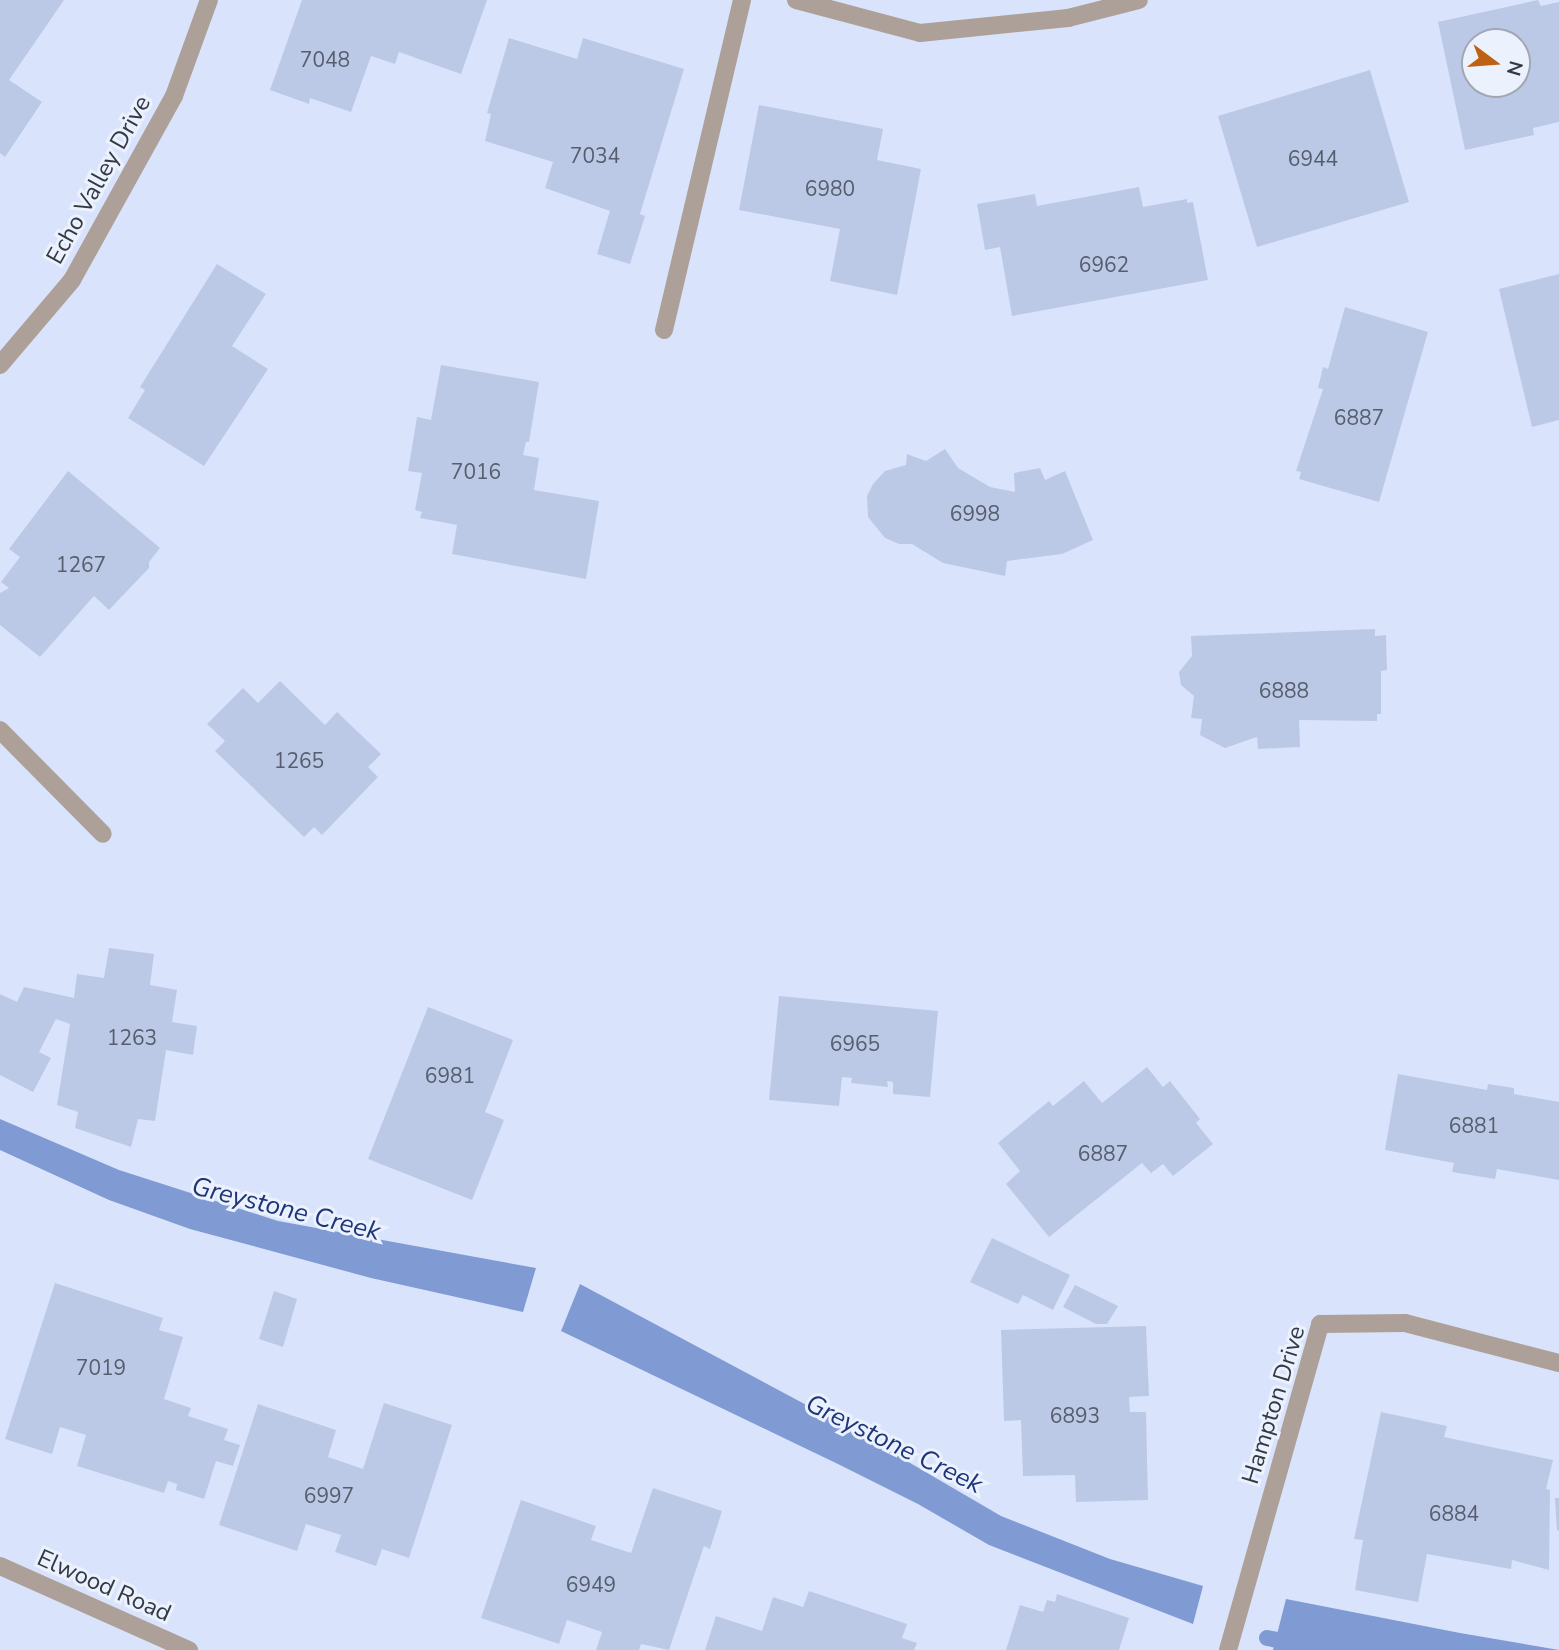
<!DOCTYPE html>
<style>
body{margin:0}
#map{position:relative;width:1559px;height:1650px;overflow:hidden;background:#d9e4fc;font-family:"Nunito Sans",sans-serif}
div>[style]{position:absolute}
.water>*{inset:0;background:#809ad4}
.stream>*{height:16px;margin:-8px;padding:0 8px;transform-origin:8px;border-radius:8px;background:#809ad4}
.building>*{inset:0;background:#bcc9e6}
.lane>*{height:18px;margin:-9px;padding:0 9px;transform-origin:9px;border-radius:9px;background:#ada098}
.street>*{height:18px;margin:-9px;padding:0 9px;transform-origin:9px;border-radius:9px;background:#ada098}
span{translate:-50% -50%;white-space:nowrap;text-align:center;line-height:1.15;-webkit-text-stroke:6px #ebf1fd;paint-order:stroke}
.number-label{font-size:21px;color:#565e6d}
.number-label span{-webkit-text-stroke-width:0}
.street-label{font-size:24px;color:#343a45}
.water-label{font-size:26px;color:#1d367a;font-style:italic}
.north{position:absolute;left:1461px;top:28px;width:70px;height:70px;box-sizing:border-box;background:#ebf1fd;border:2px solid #a2a8b3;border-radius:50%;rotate:106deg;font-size:19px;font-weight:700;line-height:28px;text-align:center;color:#343a45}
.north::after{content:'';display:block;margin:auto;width:24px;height:32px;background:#bf6114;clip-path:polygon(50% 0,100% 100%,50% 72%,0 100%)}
</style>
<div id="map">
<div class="water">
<i style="clip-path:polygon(0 1119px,119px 1170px,278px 1221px,536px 1268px,523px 1312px,371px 1278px,190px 1229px,109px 1200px,0 1150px)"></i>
<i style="clip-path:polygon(580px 1284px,857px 1432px,1001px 1516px,1110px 1559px,1203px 1586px,1193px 1624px,989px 1545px,918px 1504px,842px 1466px,561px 1331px)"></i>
<i style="clip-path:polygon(1286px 1599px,1460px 1633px,1559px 1650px,1273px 1650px)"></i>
</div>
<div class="stream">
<i style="left:1267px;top:1638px;width:66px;rotate:10.5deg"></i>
</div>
<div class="building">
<i style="clip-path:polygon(0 0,64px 0,9px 80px,42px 102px,5px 157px,0 153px)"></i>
<i style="clip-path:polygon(302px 0,487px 0,461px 74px,399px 52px,395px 64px,371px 56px,351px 112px,310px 98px,309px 104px,270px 90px)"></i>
<i style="clip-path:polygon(evenodd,1538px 0,1541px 6px,1559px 2px,1559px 122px,1533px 128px,1534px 135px,1465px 150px,1438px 22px,1538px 0,1475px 42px,1517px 42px,1517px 84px,1475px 84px,1475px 42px)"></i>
<i style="clip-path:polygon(509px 38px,577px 59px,583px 38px,684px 69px,640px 214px,645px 216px,630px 264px,597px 254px,610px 211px,545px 188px,553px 162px,485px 141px,491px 114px,487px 113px)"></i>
<i style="clip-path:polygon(1370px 70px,1409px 202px,1257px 247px,1218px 116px)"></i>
<i style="clip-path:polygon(759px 105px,883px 129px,877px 160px,921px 169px,897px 295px,830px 281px,840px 229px,739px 210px)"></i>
<i style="clip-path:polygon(1139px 187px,1143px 207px,1187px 199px,1187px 203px,1193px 202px,1208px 280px,1012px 316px,1000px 247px,985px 250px,977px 204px,1035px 194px,1037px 206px)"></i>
<i style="clip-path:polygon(217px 264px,266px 294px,232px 346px,268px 369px,204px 466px,128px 418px,145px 390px,140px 387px)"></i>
<i style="clip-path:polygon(1559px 274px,1559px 420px,1532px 427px,1499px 289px)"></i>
<i style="clip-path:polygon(1345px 307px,1428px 332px,1379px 502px,1299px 479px,1301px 472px,1296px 471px,1323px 389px,1318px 388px,1323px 367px,1328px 369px)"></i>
<i style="clip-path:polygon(441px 365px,539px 382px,529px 442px,526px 442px,523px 455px,539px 458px,534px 490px,599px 501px,586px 579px,452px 554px,457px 525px,420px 518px,422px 512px,415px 510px,422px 473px,408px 471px,417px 417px,431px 420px)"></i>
<i style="clip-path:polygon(945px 449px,958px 468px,990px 487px,1015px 492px,1014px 473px,1040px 468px,1045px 480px,1065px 471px,1093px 540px,1062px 554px,1007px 561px,1005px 576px,943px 563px,912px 544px,899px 544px,885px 538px,868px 517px,867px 496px,873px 484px,885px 471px,906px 465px,907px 454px,926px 461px)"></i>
<i style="clip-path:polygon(68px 471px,160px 548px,149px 562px,149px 568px,109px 610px,94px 596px,40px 657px,0 625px,0 593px,9px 588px,1px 582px,20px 557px,9px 549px)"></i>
<i style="clip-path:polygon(1375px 629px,1375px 636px,1386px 635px,1387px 670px,1381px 671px,1381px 714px,1377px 714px,1377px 721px,1299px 720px,1300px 747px,1258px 749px,1257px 737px,1225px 748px,1200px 735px,1202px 719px,1191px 718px,1194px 696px,1181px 685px,1179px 672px,1192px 656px,1191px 636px)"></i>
<i style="clip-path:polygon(280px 681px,325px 725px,337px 712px,381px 754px,368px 767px,378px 777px,322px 835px,314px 827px,304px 837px,215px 751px,225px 741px,207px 724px,243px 688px,258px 703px)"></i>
<i style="clip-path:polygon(109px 948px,154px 954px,150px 985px,177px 990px,172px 1022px,197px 1026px,193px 1055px,166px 1050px,155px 1121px,138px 1119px,131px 1147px,75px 1128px,78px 1112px,57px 1105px,70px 1024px,56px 1019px,39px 1052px,51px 1058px,33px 1092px,0 1075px,0 994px,17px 1002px,24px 987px,74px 998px,77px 974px,104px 978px)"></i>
<i style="clip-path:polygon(779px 996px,938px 1011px,930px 1097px,893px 1094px,893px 1082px,887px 1081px,888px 1087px,851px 1083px,852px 1078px,842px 1077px,839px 1106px,769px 1100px)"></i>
<i style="clip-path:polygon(428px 1007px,513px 1040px,485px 1112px,504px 1120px,472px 1200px,368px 1159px)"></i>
<i style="clip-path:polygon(1147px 1067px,1163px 1087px,1170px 1081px,1200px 1119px,1196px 1123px,1213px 1144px,1173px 1176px,1163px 1164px,1151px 1173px,1142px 1163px,1049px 1237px,1006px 1184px,1020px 1171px,998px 1143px,1049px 1101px,1053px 1106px,1084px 1081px,1102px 1103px)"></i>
<i style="clip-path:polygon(1398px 1074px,1487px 1090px,1488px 1084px,1514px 1088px,1514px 1094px,1559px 1102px,1559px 1180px,1497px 1169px,1495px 1179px,1452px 1172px,1454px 1163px,1385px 1150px)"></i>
<i style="clip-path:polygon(992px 1238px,1070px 1275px,1053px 1310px,1023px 1295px,1018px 1304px,970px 1282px)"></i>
<i style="clip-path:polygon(55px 1283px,163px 1318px,159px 1330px,183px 1337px,164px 1399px,191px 1408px,188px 1416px,228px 1429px,224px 1440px,240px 1445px,233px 1466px,216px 1461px,204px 1499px,176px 1490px,177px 1484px,168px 1481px,164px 1493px,77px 1466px,86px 1435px,60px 1427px,52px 1454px,5px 1439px)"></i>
<i style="clip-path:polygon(1075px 1285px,1118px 1306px,1107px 1324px,1096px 1324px,1063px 1307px)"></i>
<i style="clip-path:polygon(274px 1291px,297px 1299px,283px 1347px,259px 1339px)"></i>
<i style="clip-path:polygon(1146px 1326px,1149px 1396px,1129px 1397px,1130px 1412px,1146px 1412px,1148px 1500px,1076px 1502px,1075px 1475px,1023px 1476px,1021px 1420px,1004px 1421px,1001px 1330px)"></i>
<i style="clip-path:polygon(384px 1403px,452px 1425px,409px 1558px,382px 1549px,376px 1566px,335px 1552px,341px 1535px,306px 1524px,297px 1551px,219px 1525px,258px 1404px,336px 1430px,328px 1457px,363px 1469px)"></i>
<i style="clip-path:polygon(1381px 1412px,1447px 1426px,1444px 1437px,1553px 1460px,1546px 1489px,1550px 1490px,1549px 1570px,1512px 1560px,1511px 1569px,1427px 1554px,1418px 1602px,1355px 1590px,1363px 1540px,1354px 1539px)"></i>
<i style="clip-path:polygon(653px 1488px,722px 1511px,710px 1549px,704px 1546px,669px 1650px,641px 1644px,639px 1650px,596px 1650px,602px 1632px,567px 1620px,559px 1644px,481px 1618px,521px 1500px,596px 1526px,591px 1540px,631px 1553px)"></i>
<i style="clip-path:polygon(1555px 1498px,1559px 1498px,1559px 1530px,1557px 1531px)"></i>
<i style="clip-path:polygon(809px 1591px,907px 1624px,902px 1638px,917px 1643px,914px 1650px,705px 1650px,716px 1616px,762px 1631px,773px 1597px,803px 1607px)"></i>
<i style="clip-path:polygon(1057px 1594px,1129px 1618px,1119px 1650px,1006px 1650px,1020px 1605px,1043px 1612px,1047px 1600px,1055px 1602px)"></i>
</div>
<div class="lane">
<i style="left:664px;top:330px;width:339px;rotate:-76.7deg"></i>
<i style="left:0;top:730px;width:146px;rotate:45.3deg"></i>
</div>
<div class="street">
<i style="left:796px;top:0;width:128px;rotate:14.9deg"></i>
<i style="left:920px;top:33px;width:149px;rotate:-5.8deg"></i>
<i style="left:1068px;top:18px;width:73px;rotate:-14.2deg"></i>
<i style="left:0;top:365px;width:111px;rotate:-49.7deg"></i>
<i style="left:72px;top:280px;width:210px;rotate:-61deg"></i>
<i style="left:174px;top:96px;width:102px;rotate:-70deg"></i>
<i style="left:0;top:1566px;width:207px;rotate:24deg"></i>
<i style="left:1228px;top:1650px;width:339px;rotate:-74.2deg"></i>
<i style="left:1320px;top:1324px;width:85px;rotate:-0.7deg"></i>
<i style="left:1405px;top:1323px;width:159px;rotate:14.6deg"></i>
</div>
<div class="number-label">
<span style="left:325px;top:60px">7048</span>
<span style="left:595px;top:156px">7034</span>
<span style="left:1313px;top:159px">6944</span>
<span style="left:830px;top:189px">6980</span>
<span style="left:1104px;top:265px">6962</span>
<span style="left:1359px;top:418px">6887</span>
<span style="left:476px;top:472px">7016</span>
<span style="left:975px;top:514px">6998</span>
<span style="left:81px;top:565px">1267</span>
<span style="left:1284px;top:691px">6888</span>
<span style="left:299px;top:761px">1265</span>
<span style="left:132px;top:1038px">1263</span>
<span style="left:855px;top:1044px">6965</span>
<span style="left:450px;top:1076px">6981</span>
<span style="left:1474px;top:1126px">6881</span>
<span style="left:1103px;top:1154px">6887</span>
<span style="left:101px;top:1368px">7019</span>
<span style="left:1075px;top:1416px">6893</span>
<span style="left:329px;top:1496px">6997</span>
<span style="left:1454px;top:1514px">6884</span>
<span style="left:591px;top:1585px">6949</span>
</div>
<div class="street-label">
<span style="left:99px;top:180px;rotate:-61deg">Echo Valley Drive</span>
<span style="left:1274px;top:1405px;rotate:-73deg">Hampton Drive</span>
<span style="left:104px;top:1586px;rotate:24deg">Elwood Road</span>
</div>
<div class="water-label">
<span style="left:286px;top:1209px;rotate:14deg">Greystone Creek</span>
<span style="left:894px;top:1444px;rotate:26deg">Greystone Creek</span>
</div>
<div class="north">N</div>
</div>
